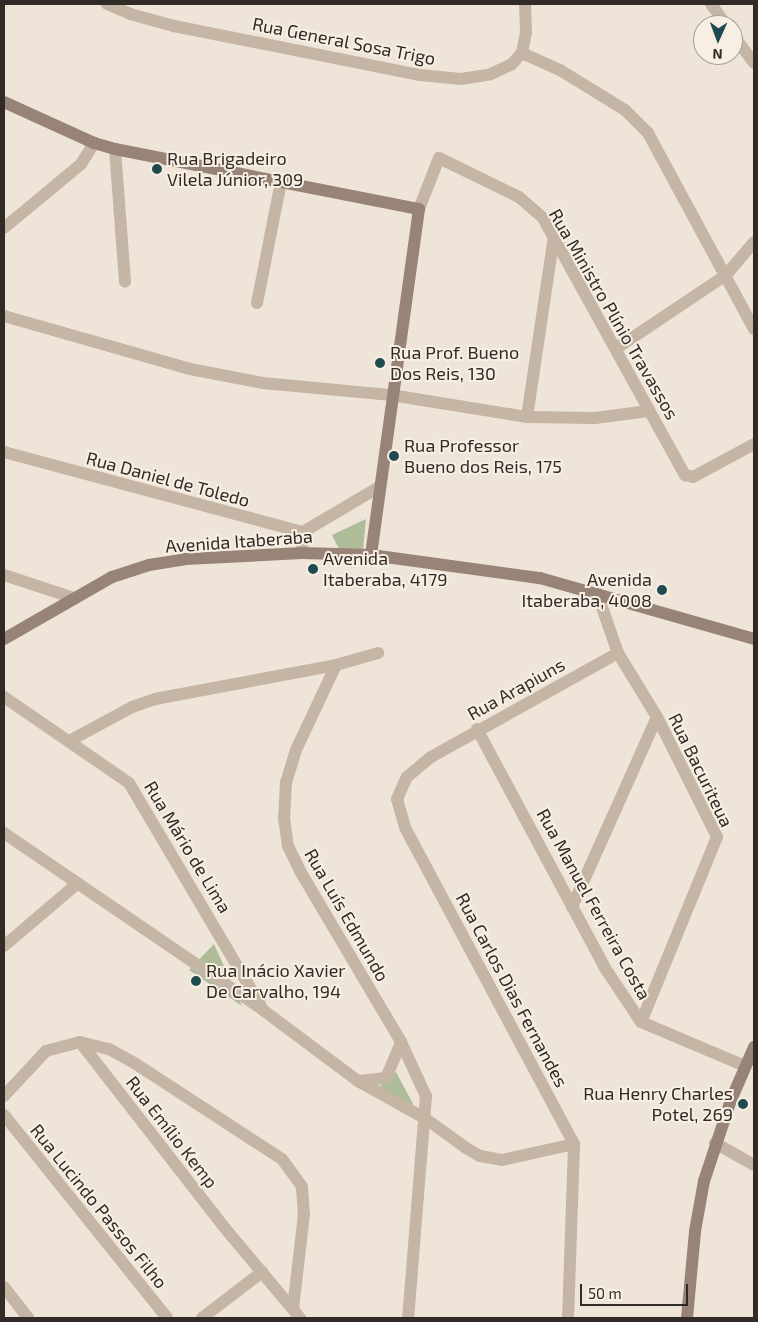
<!DOCTYPE html>
<meta charset="utf-8">
<style>
body{margin:0}
#map{position:relative;width:758px;height:1322px;overflow:hidden;background:#eee5d8;font-family:"Exo 2",sans-serif}
div>[style]{position:absolute}
.green>*{inset:0;background:#afbc99}
.street>*{height:12px;margin:-6px;padding:0 6px;transform-origin:6px;border-radius:6px;background:#c5b5a5}
.secondary>*{height:12px;margin:-6px;padding:0 6px;transform-origin:6px;border-radius:6px;background:#988477}
.dots>*{width:14px;height:14px;translate:-50% -50%;box-sizing:border-box;border:2px solid #f7efe3;border-radius:50%}
span{translate:-50% -50%;white-space:nowrap;text-align:center;line-height:1.15;-webkit-text-stroke:4px #f7efe3;paint-order:stroke}
.street-label{font-size:18px;color:#322a26}
.poi-label{font-size:18px;color:#322a26}
.left{translate:0 -50%;text-align:left}
.right{translate:-100% -50%;text-align:right}
.frame{position:absolute;inset:0;border:5px solid #322a26;pointer-events:none}
.north{position:absolute;left:693px;top:15px;width:50px;height:50px;box-sizing:border-box;background:#f7efe3;border:1px solid #a8a097;border-radius:50%;rotate:182deg;font-size:14px;font-weight:700;line-height:20px;text-align:center;color:#322a26}
.north::after{content:'';display:block;margin:auto;width:18px;height:22px;background:#1f4a4f;clip-path:polygon(50% 0,100% 100%,50% 72%,0 100%)}
.scale{position:absolute;left:580px;top:1284px;width:108px;height:22px;box-sizing:border-box;border:2px solid #322a26;border-top:0;padding-left:6px;font-size:15px;line-height:18px;white-space:nowrap;color:#322a26;-webkit-text-stroke:4px #f7efe3;paint-order:stroke}
</style>
<div id="map">
<div class="green">
<i style="clip-path:polygon(366px 519px,363px 550px,339px 549px,332px 535px)"></i>
<i style="clip-path:polygon(214px 944px,242px 1006px,189px 970px)"></i>
<i style="clip-path:polygon(396px 1072px,413px 1104px,411px 1109px,380px 1086px)"></i>
</div>
<div class="street">
<i style="left:107px;top:4px;width:25px;rotate:23deg"></i>
<i style="left:130px;top:14px;width:46px;rotate:15.3deg"></i>
<i style="left:174px;top:26px;width:251px;rotate:11.3deg"></i>
<i style="left:420px;top:75px;width:41px;rotate:5.6deg"></i>
<i style="left:461px;top:79px;width:30px;rotate:-9deg"></i>
<i style="left:491px;top:74px;width:23px;rotate:-25deg"></i>
<i style="left:512px;top:64px;width:15px;rotate:-48deg"></i>
<i style="left:522px;top:53px;width:21px;rotate:-79deg"></i>
<i style="left:526px;top:32px;width:28px;rotate:-92deg"></i>
<i style="left:711px;top:4px;width:26px;rotate:54deg"></i>
<i style="left:733px;top:35px;width:35px;rotate:53deg"></i>
<i style="left:522px;top:53px;width:42px;rotate:24.1deg"></i>
<i style="left:560px;top:70px;width:76px;rotate:31.6deg"></i>
<i style="left:625px;top:110px;width:33px;rotate:45deg"></i>
<i style="left:648px;top:133px;width:223px;rotate:61.6deg"></i>
<i style="left:115px;top:149px;width:133px;rotate:85.7deg"></i>
<i style="left:419px;top:209px;width:55px;rotate:-68.6deg"></i>
<i style="left:439px;top:158px;width:89px;rotate:26deg"></i>
<i style="left:519px;top:197px;width:32px;rotate:41deg"></i>
<i style="left:543px;top:218px;width:294px;rotate:61.1deg"></i>
<i style="left:685px;top:475px;width:8px;rotate:14deg"></i>
<i style="left:693px;top:477px;width:69px;rotate:-28.4deg"></i>
<i style="left:4px;top:228px;width:100px;rotate:-39.7deg"></i>
<i style="left:81px;top:164px;width:25px;rotate:-58deg"></i>
<i style="left:257px;top:303px;width:123px;rotate:-78.8deg"></i>
<i style="left:4px;top:316px;width:193px;rotate:15.9deg"></i>
<i style="left:190px;top:369px;width:74px;rotate:10.9deg"></i>
<i style="left:263px;top:383px;width:129px;rotate:5.4deg"></i>
<i style="left:391px;top:395px;width:138px;rotate:9.2deg"></i>
<i style="left:527px;top:417px;width:68px;rotate:0.8deg"></i>
<i style="left:595px;top:418px;width:54px;rotate:-7.4deg"></i>
<i style="left:617px;top:348px;width:131px;rotate:-33.8deg"></i>
<i style="left:726px;top:275px;width:43px;rotate:-49.7deg"></i>
<i style="left:527px;top:417px;width:182px;rotate:-81.5deg"></i>
<i style="left:4px;top:452px;width:310px;rotate:15deg"></i>
<i style="left:303px;top:532px;width:21px;rotate:93deg"></i>
<i style="left:303px;top:532px;width:88px;rotate:-30.6deg"></i>
<i style="left:4px;top:575px;width:74px;rotate:18.2deg"></i>
<i style="left:597px;top:593px;width:64px;rotate:70.7deg"></i>
<i style="left:618px;top:653px;width:75px;rotate:58.6deg"></i>
<i style="left:657px;top:717px;width:134px;rotate:63.4deg"></i>
<i style="left:717px;top:837px;width:200px;rotate:112.3deg"></i>
<i style="left:336px;top:665px;width:94px;rotate:115.2deg"></i>
<i style="left:296px;top:750px;width:34px;rotate:107deg"></i>
<i style="left:286px;top:782px;width:36px;rotate:93deg"></i>
<i style="left:284px;top:818px;width:28px;rotate:82deg"></i>
<i style="left:288px;top:846px;width:28px;rotate:64deg"></i>
<i style="left:300px;top:871px;width:199px;rotate:59.4deg"></i>
<i style="left:401px;top:1042px;width:60px;rotate:65.2deg"></i>
<i style="left:426px;top:1096px;width:223px;rotate:94.6deg"></i>
<i style="left:4px;top:697px;width:152px;rotate:34.5deg"></i>
<i style="left:129px;top:783px;width:259px;rotate:59.4deg"></i>
<i style="left:477px;top:729px;width:271px;rotate:61.8deg"></i>
<i style="left:605px;top:968px;width:65px;rotate:56.3deg"></i>
<i style="left:641px;top:1022px;width:113px;rotate:22.9deg"></i>
<i style="left:71px;top:740px;width:69px;rotate:-28.4deg"></i>
<i style="left:132px;top:707px;width:24px;rotate:-19deg"></i>
<i style="left:155px;top:699px;width:184px;rotate:-10.6deg"></i>
<i style="left:336px;top:665px;width:44px;rotate:-15.9deg"></i>
<i style="left:4px;top:833px;width:314px;rotate:34.3deg"></i>
<i style="left:263px;top:1010px;width:119px;rotate:36.8deg"></i>
<i style="left:358px;top:1081px;width:78px;rotate:29.2deg"></i>
<i style="left:426px;top:1119px;width:49px;rotate:35.9deg"></i>
<i style="left:466px;top:1148px;width:16px;rotate:30deg"></i>
<i style="left:480px;top:1156px;width:22px;rotate:10deg"></i>
<i style="left:502px;top:1160px;width:74px;rotate:-12.5deg"></i>
<i style="left:572px;top:907px;width:208px;rotate:-65.9deg"></i>
<i style="left:4px;top:946px;width:97px;rotate:-40.4deg"></i>
<i style="left:80px;top:1042px;width:234px;rotate:52.1deg"></i>
<i style="left:224px;top:1227px;width:119px;rotate:50.1deg"></i>
<i style="left:358px;top:1081px;width:28px;rotate:-6deg"></i>
<i style="left:386px;top:1078px;width:39px;rotate:-67deg"></i>
<i style="left:4px;top:1096px;width:62px;rotate:-47deg"></i>
<i style="left:46px;top:1051px;width:35px;rotate:-15deg"></i>
<i style="left:80px;top:1042px;width:30px;rotate:14deg"></i>
<i style="left:109px;top:1049px;width:31px;rotate:29deg"></i>
<i style="left:136px;top:1064px;width:174px;rotate:33.1deg"></i>
<i style="left:282px;top:1159px;width:34px;rotate:54deg"></i>
<i style="left:302px;top:1187px;width:27px;rotate:86deg"></i>
<i style="left:304px;top:1214px;width:96px;rotate:96.6deg"></i>
<i style="left:4px;top:1115px;width:260px;rotate:51.2deg"></i>
<i style="left:715px;top:1143px;width:45px;rotate:29.4deg"></i>
<i style="left:4px;top:1287px;width:39px;rotate:52deg"></i>
<i style="left:202px;top:1318px;width:76px;rotate:-37.5deg"></i>
<i style="left:568px;top:1318px;width:174px;rotate:-88deg"></i>
<i style="left:574px;top:1144px;width:359px;rotate:-118.1deg"></i>
<i style="left:405px;top:827px;width:29px;rotate:-106deg"></i>
<i style="left:397px;top:799px;width:24px;rotate:-66deg"></i>
<i style="left:407px;top:777px;width:31px;rotate:-40deg"></i>
<i style="left:431px;top:757px;width:214px;rotate:-29.1deg"></i>
</div>
<div class="secondary">
<i style="left:4px;top:102px;width:99px;rotate:24.5deg"></i>
<i style="left:94px;top:143px;width:22px;rotate:16deg"></i>
<i style="left:115px;top:149px;width:310px;rotate:11.2deg"></i>
<i style="left:419px;top:209px;width:349px;rotate:97.9deg"></i>
<i style="left:4px;top:639px;width:125px;rotate:-29.9deg"></i>
<i style="left:112px;top:577px;width:39px;rotate:-18deg"></i>
<i style="left:149px;top:565px;width:36px;rotate:-9deg"></i>
<i style="left:185px;top:559px;width:117px;rotate:-2.9deg"></i>
<i style="left:302px;top:553px;width:69px;rotate:1.7deg"></i>
<i style="left:371px;top:555px;width:171px;rotate:7.8deg"></i>
<i style="left:540px;top:578px;width:223px;rotate:15.9deg"></i>
<i style="left:687px;top:1318px;width:87px;rotate:-84.7deg"></i>
<i style="left:695px;top:1231px;width:51px;rotate:-79.8deg"></i>
<i style="left:704px;top:1181px;width:85px;rotate:-71.6deg"></i>
<i style="left:731px;top:1100px;width:58px;rotate:-66.5deg"></i>
</div>
<div class="dots">
<i style="left:157px;top:169px;background:#1f4a4f"></i>
<i style="left:380px;top:363px;background:#1f4a4f"></i>
<i style="left:394px;top:456px;background:#1f4a4f"></i>
<i style="left:313px;top:569px;background:#1f4a4f"></i>
<i style="left:662px;top:590px;background:#1f4a4f"></i>
<i style="left:196px;top:981px;background:#1f4a4f"></i>
<i style="left:743px;top:1104px;background:#1f4a4f"></i>
</div>
<div class="street-label">
<span style="left:344px;top:41px;rotate:11deg">Rua General Sosa Trigo</span>
<span style="left:614px;top:314px;rotate:60deg">Rua Ministro Plínio Travassos</span>
<span style="left:168px;top:479px;rotate:15deg">Rua Daniel de Toledo</span>
<span style="left:239px;top:541px;rotate:-4deg">Avenida Itaberaba</span>
<span style="left:516px;top:689px;rotate:-29deg">Rua Arapiuns</span>
<span style="left:701px;top:770px;rotate:64deg">Rua Bacuriteua</span>
<span style="left:188px;top:847px;rotate:59deg">Rua Mário de Lima</span>
<span style="left:594px;top:904px;rotate:61deg">Rua Manuel Ferreira Costa</span>
<span style="left:347px;top:915px;rotate:60deg">Rua Luís Edmundo</span>
<span style="left:512px;top:990px;rotate:62deg">Rua Carlos Dias Fernandes</span>
<span style="left:172px;top:1132px;rotate:52deg">Rua Emílio Kemp</span>
<span style="left:99px;top:1206px;rotate:51deg">Rua Lucindo Passos Filho</span>
</div>
<div class="poi-label">
<span class="left" style="left:167px;top:169px">Rua Brigadeiro<br>Vilela Júnior, 309</span>
<span class="left" style="left:390px;top:363px">Rua Prof. Bueno<br>Dos Reis, 130</span>
<span class="left" style="left:404px;top:456px">Rua Professor<br>Bueno dos Reis, 175</span>
<span class="left" style="left:323px;top:569px">Avenida<br>Itaberaba, 4179</span>
<span class="right" style="left:652px;top:590px">Avenida<br>Itaberaba, 4008</span>
<span class="left" style="left:206px;top:981px">Rua Inácio Xavier<br>De Carvalho, 194</span>
<span class="right" style="left:733px;top:1104px">Rua Henry Charles<br>Potel, 269</span>
</div>
<div class="frame"></div>
<div class="north">N</div>
<div class="scale">50 m</div>
</div>
